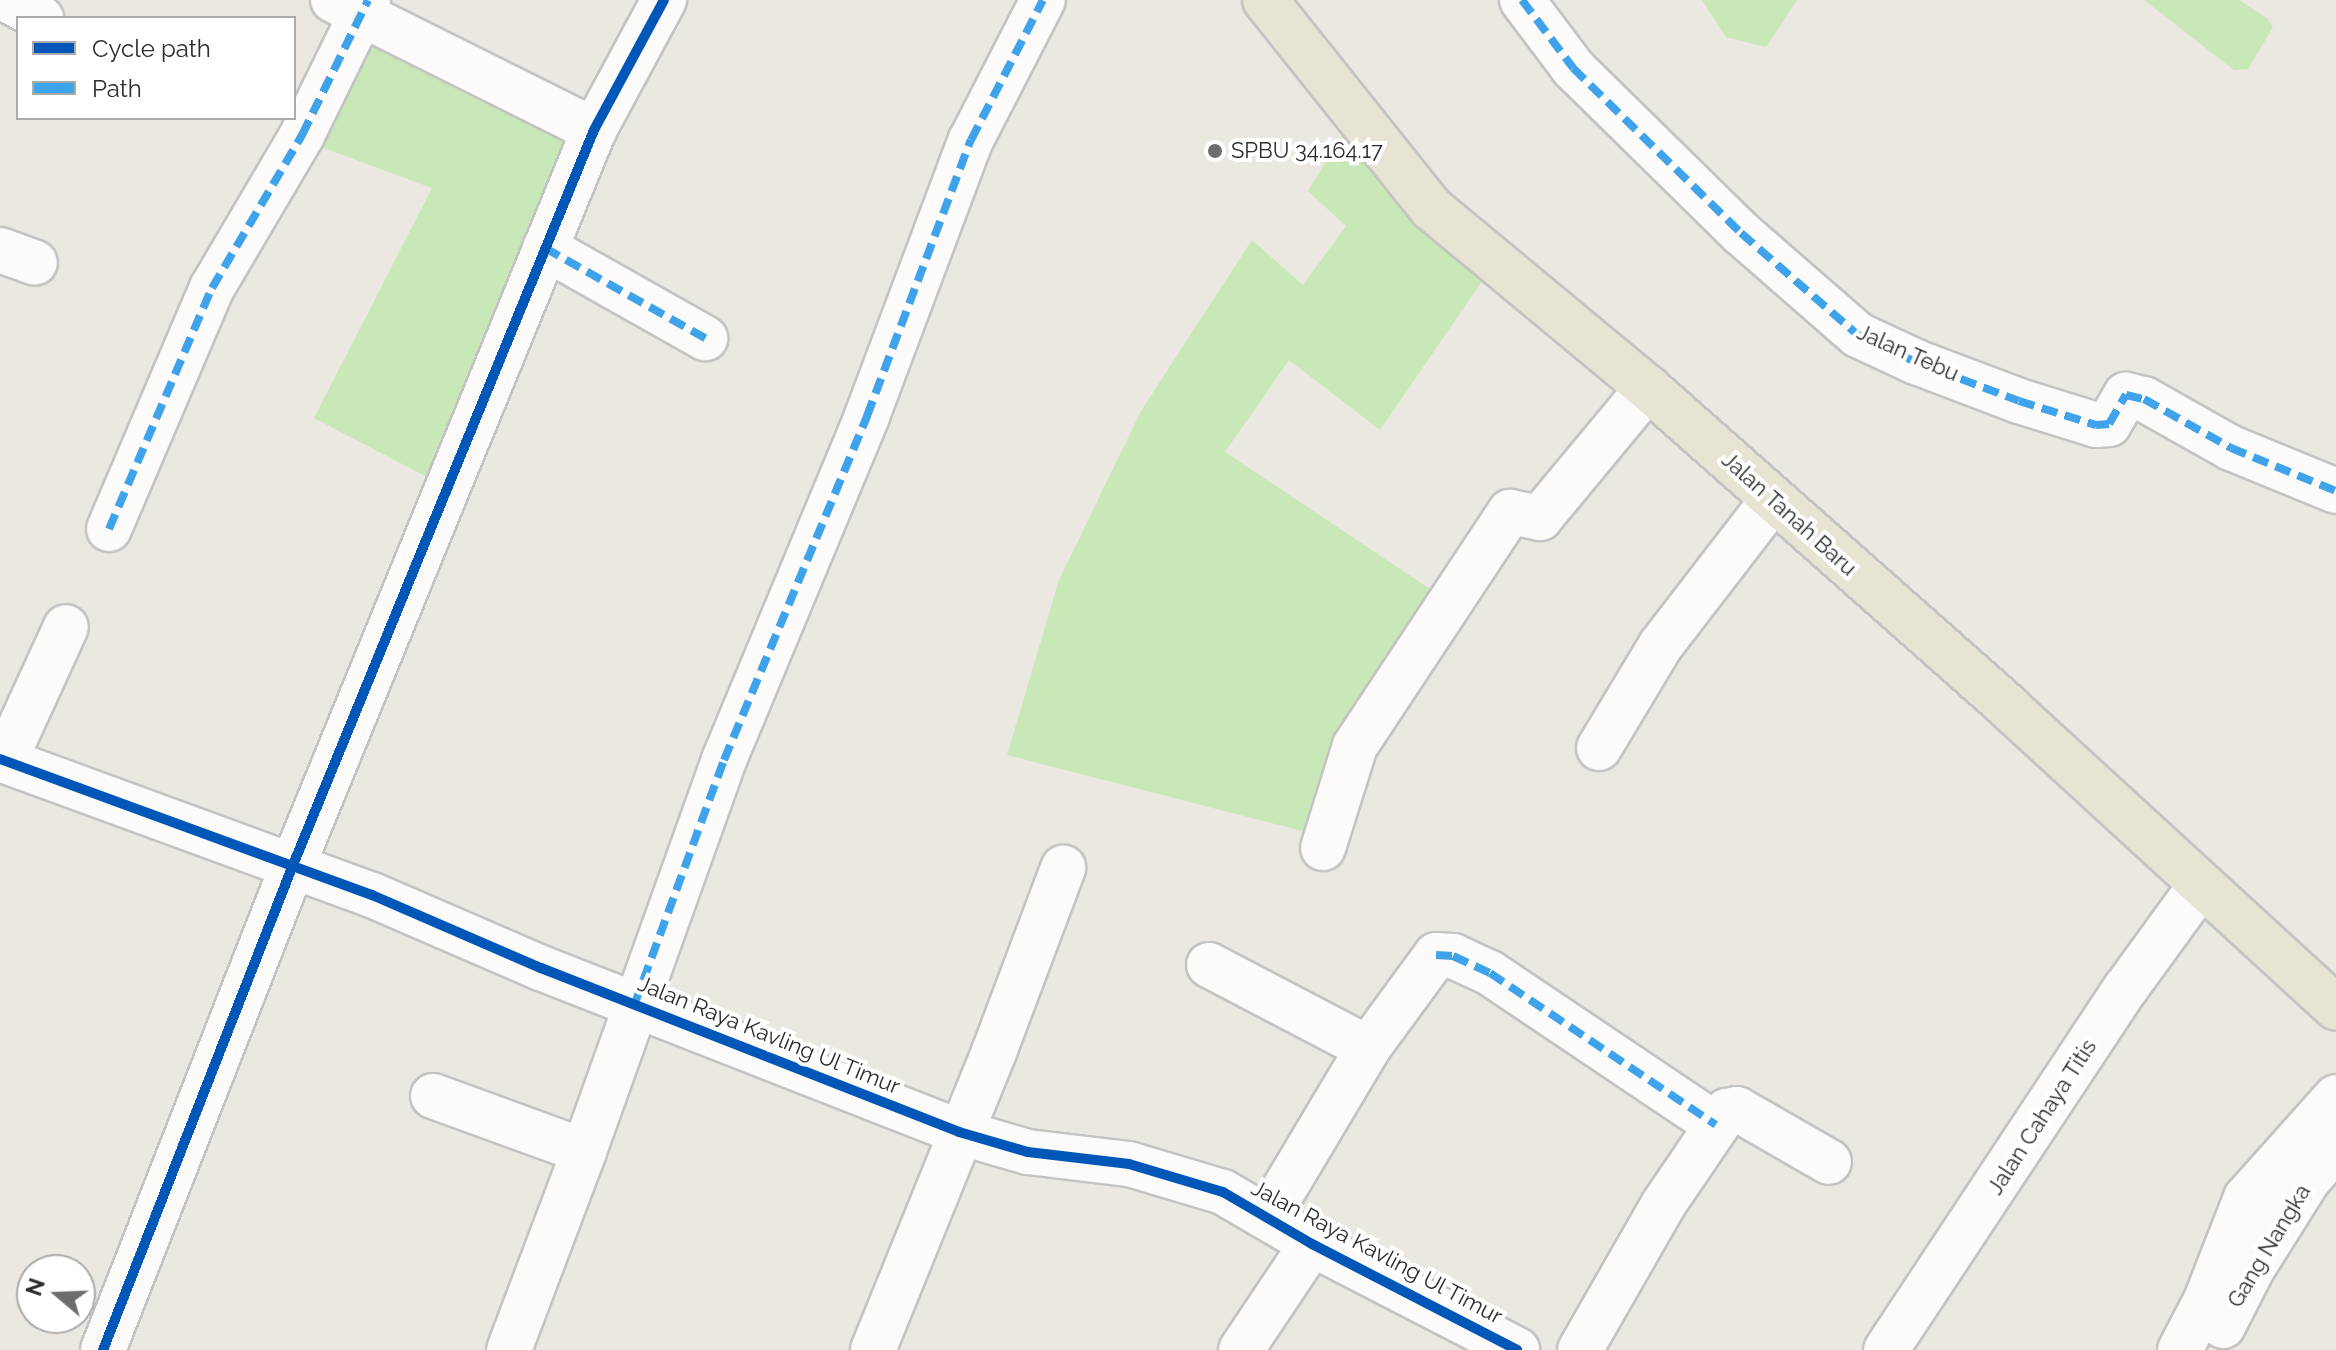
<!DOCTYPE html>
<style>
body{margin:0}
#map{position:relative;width:2336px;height:1350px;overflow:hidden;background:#ebe7e1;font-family:Raleway,sans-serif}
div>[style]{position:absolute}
.green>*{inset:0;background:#c8e9b7}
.roads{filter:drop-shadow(2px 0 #c4c3c3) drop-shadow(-2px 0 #c4c3c3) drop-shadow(0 2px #c4c3c3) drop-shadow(0 -2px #c4c3c3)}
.minor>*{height:44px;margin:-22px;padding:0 22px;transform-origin:22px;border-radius:22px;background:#fcfbfa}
.major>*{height:44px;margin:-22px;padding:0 22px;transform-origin:22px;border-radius:22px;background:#e8e4d3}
.quiet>*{height:8px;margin-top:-4px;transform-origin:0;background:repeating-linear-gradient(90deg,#3ea3eb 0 16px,transparent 0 24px)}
.cycleway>*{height:10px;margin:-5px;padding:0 5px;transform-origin:5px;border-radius:5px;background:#0057b8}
.dots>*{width:22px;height:22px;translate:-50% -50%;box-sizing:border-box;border:4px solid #fff;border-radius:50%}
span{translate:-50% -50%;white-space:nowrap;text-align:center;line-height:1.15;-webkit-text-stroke:8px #fff;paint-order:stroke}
.poi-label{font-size:22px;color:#2c2c2c}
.left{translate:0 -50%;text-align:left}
.street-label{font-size:22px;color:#2c2c2c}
.legend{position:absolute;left:16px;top:16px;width:280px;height:104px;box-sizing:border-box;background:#fff;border:2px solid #ababab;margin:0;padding:10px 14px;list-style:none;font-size:24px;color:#2c2c2c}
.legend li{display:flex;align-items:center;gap:16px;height:40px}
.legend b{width:40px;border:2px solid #ababab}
.north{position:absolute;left:16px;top:1254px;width:80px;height:80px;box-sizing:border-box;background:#fff;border:2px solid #ababab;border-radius:50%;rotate:289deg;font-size:22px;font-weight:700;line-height:32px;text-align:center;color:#2c2c2c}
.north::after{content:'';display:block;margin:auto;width:28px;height:36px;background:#6f6d6b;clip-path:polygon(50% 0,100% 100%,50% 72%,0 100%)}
</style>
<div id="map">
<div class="green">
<i style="clip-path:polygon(1702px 0,1797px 0,1766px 47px,1726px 37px)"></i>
<i style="clip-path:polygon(2144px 0,2239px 0,2268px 19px,2273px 27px,2248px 69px,2234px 70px)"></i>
<i style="clip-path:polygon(370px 40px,584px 145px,429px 478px,314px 418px,432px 188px,321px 147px)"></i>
<i style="clip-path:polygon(1343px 133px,1491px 268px,1380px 430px,1289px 360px,1225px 452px,1430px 589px,1322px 836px,1007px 755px,1059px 580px,1141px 411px,1252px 240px,1303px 285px,1346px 226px,1308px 191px)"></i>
</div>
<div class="roads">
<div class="minor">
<i style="left:8px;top:0;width:38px;rotate:29deg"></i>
<i style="left:333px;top:0;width:292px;rotate:26.5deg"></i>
<i style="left:1522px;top:0;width:85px;rotate:53.1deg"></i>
<i style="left:1573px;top:68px;width:235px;rotate:44.5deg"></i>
<i style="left:1741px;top:233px;width:155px;rotate:41.1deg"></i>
<i style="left:1858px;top:335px;width:64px;rotate:25deg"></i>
<i style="left:1916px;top:362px;width:110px;rotate:20.7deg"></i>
<i style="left:2019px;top:401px;width:81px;rotate:17.3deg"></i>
<i style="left:2096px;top:425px;width:13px;rotate:-4deg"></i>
<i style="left:2109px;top:424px;width:34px;rotate:-60deg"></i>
<i style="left:2126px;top:395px;width:18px;rotate:13deg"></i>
<i style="left:2144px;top:399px;width:100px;rotate:29.4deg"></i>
<i style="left:2231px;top:448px;width:113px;rotate:22.3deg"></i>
<i style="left:545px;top:248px;width:184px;rotate:29.4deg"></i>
<i style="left:0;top:250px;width:37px;rotate:20deg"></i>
<i style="left:109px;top:529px;width:262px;rotate:-66.9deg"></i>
<i style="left:212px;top:288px;width:178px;rotate:-59.5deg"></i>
<i style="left:302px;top:135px;width:150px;rotate:-63.9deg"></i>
<i style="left:1599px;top:748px;width:120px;rotate:-59deg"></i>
<i style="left:1661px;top:645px;width:182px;rotate:-52.4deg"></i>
<i style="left:0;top:759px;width:396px;rotate:20.1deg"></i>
<i style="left:372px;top:895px;width:184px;rotate:23.4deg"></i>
<i style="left:541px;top:968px;width:449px;rotate:21.4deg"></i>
<i style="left:959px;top:1132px;width:72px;rotate:16.2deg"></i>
<i style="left:1028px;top:1152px;width:102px;rotate:6.8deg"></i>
<i style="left:1129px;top:1164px;width:98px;rotate:16.6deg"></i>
<i style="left:1223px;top:1192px;width:103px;rotate:30.3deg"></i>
<i style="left:1312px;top:1244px;width:231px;rotate:27.3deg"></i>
<i style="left:5px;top:760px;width:146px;rotate:-65.4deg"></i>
<i style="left:1323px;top:848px;width:107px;rotate:-72.6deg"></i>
<i style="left:1355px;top:746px;width:281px;rotate:-56.5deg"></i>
<i style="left:1510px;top:512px;width:31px;rotate:11deg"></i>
<i style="left:1540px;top:518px;width:169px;rotate:-50.3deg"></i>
<i style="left:1209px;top:965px;width:179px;rotate:27.6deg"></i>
<i style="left:433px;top:1096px;width:161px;rotate:20deg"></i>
<i style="left:1268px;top:1216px;width:196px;rotate:-59.2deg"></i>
<i style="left:1368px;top:1048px;width:115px;rotate:-53.8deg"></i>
<i style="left:1436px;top:955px;width:17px;rotate:3deg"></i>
<i style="left:1453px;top:956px;width:41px;rotate:24.7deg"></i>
<i style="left:1490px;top:973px;width:272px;rotate:33.9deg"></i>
<i style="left:2223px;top:1326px;width:64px;rotate:-63deg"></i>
<i style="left:2252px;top:1269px;width:105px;rotate:-57.8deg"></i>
<i style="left:2308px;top:1180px;width:43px;rotate:-48.8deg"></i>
<i style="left:103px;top:1350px;width:521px;rotate:-68.61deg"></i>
<i style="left:293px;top:865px;width:794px;rotate:-67.73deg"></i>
<i style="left:594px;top:130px;width:148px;rotate:-61.7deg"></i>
<i style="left:509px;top:1350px;width:213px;rotate:-69.3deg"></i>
<i style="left:584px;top:1151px;width:415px;rotate:-70.3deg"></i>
<i style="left:724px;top:760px;width:373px;rotate:-67.4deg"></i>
<i style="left:867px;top:416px;width:295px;rotate:-69.4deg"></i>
<i style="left:971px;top:140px;width:157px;rotate:-62.8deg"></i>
<i style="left:873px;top:1350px;width:322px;rotate:-67.9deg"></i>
<i style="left:994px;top:1052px;width:197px;rotate:-69.4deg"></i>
<i style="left:1241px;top:1350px;width:128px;rotate:-56.2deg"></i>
<i style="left:1580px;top:1350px;width:167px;rotate:-60.2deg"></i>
<i style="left:1663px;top:1205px;width:114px;rotate:-55.8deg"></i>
<i style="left:1727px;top:1111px;width:10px;rotate:-11deg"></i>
<i style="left:1737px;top:1109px;width:106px;rotate:29.9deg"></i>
<i style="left:1886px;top:1350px;width:434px;rotate:-56.5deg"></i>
<i style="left:2126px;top:988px;width:126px;rotate:-54deg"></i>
<i style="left:2180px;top:1350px;width:56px;rotate:-62.5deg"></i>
<i style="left:2206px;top:1300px;width:110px;rotate:-68.6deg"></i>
<i style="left:2246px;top:1198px;width:135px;rotate:-48.3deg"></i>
</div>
<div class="major">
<i style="left:1265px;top:0;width:266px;rotate:51.4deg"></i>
<i style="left:1431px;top:208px;width:282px;rotate:39.7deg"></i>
<i style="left:1648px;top:388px;width:481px;rotate:41.5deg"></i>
<i style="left:2008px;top:707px;width:445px;rotate:42.5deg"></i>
</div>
</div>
<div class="quiet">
<i style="left:1522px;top:0;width:85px;rotate:53.1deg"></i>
<i style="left:1573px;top:68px;width:235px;rotate:44.5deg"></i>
<i style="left:1741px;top:233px;width:155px;rotate:41.1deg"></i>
<i style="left:1858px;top:335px;width:64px;rotate:25deg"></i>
<i style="left:1916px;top:362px;width:110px;rotate:20.7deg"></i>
<i style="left:2019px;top:401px;width:81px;rotate:17.3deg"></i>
<i style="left:2096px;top:425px;width:13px;rotate:-4deg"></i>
<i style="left:2109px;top:424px;width:34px;rotate:-60deg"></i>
<i style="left:2126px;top:395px;width:18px;rotate:13deg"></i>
<i style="left:2144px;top:399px;width:100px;rotate:29.4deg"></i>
<i style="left:2231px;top:448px;width:113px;rotate:22.3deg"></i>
<i style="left:545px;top:248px;width:184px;rotate:29.4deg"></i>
<i style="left:109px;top:529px;width:262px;rotate:-66.9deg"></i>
<i style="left:212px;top:288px;width:178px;rotate:-59.5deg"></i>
<i style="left:302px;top:135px;width:150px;rotate:-63.9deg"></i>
<i style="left:1436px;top:955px;width:17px;rotate:3deg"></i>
<i style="left:1453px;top:956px;width:41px;rotate:24.7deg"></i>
<i style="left:1490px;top:973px;width:272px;rotate:33.9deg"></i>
<i style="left:635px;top:1003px;width:259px;rotate:-69.9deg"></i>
<i style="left:724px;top:760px;width:373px;rotate:-67.4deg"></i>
<i style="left:867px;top:416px;width:295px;rotate:-69.4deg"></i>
<i style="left:971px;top:140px;width:157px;rotate:-62.8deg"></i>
</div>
<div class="cycleway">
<i style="left:0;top:759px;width:396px;rotate:20.1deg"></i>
<i style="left:372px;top:895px;width:184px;rotate:23.4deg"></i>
<i style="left:541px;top:968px;width:449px;rotate:21.4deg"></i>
<i style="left:959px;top:1132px;width:72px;rotate:16.2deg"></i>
<i style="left:1028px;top:1152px;width:102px;rotate:6.8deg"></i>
<i style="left:1129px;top:1164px;width:98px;rotate:16.6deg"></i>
<i style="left:1223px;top:1192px;width:103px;rotate:30.3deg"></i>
<i style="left:1312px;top:1244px;width:231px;rotate:27.3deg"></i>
<i style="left:103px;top:1350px;width:521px;rotate:-68.61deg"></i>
<i style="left:293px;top:865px;width:794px;rotate:-67.73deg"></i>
<i style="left:594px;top:130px;width:148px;rotate:-61.7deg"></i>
</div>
<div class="dots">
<i style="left:1215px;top:151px;background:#6f6d6b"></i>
</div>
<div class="poi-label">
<span class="left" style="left:1231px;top:151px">SPBU 34.164.17</span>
</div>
<div class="street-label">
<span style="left:1908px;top:353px;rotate:24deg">Jalan Tebu</span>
<span style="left:1789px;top:514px;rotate:42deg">Jalan Tanah Baru</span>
<span style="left:769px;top:1035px;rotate:22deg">Jalan Raya Kavling Ul Timur</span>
<span style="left:2042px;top:1117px;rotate:-57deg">Jalan Cahaya Titis</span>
<span style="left:2269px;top:1246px;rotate:-59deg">Gang Nangka</span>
<span style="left:1377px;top:1252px;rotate:28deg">Jalan Raya Kavling Ul Timur</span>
</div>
<ul class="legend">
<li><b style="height:10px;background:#0057b8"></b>Cycle path</li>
<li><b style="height:10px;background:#3ea3eb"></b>Path</li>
</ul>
<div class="north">N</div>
</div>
